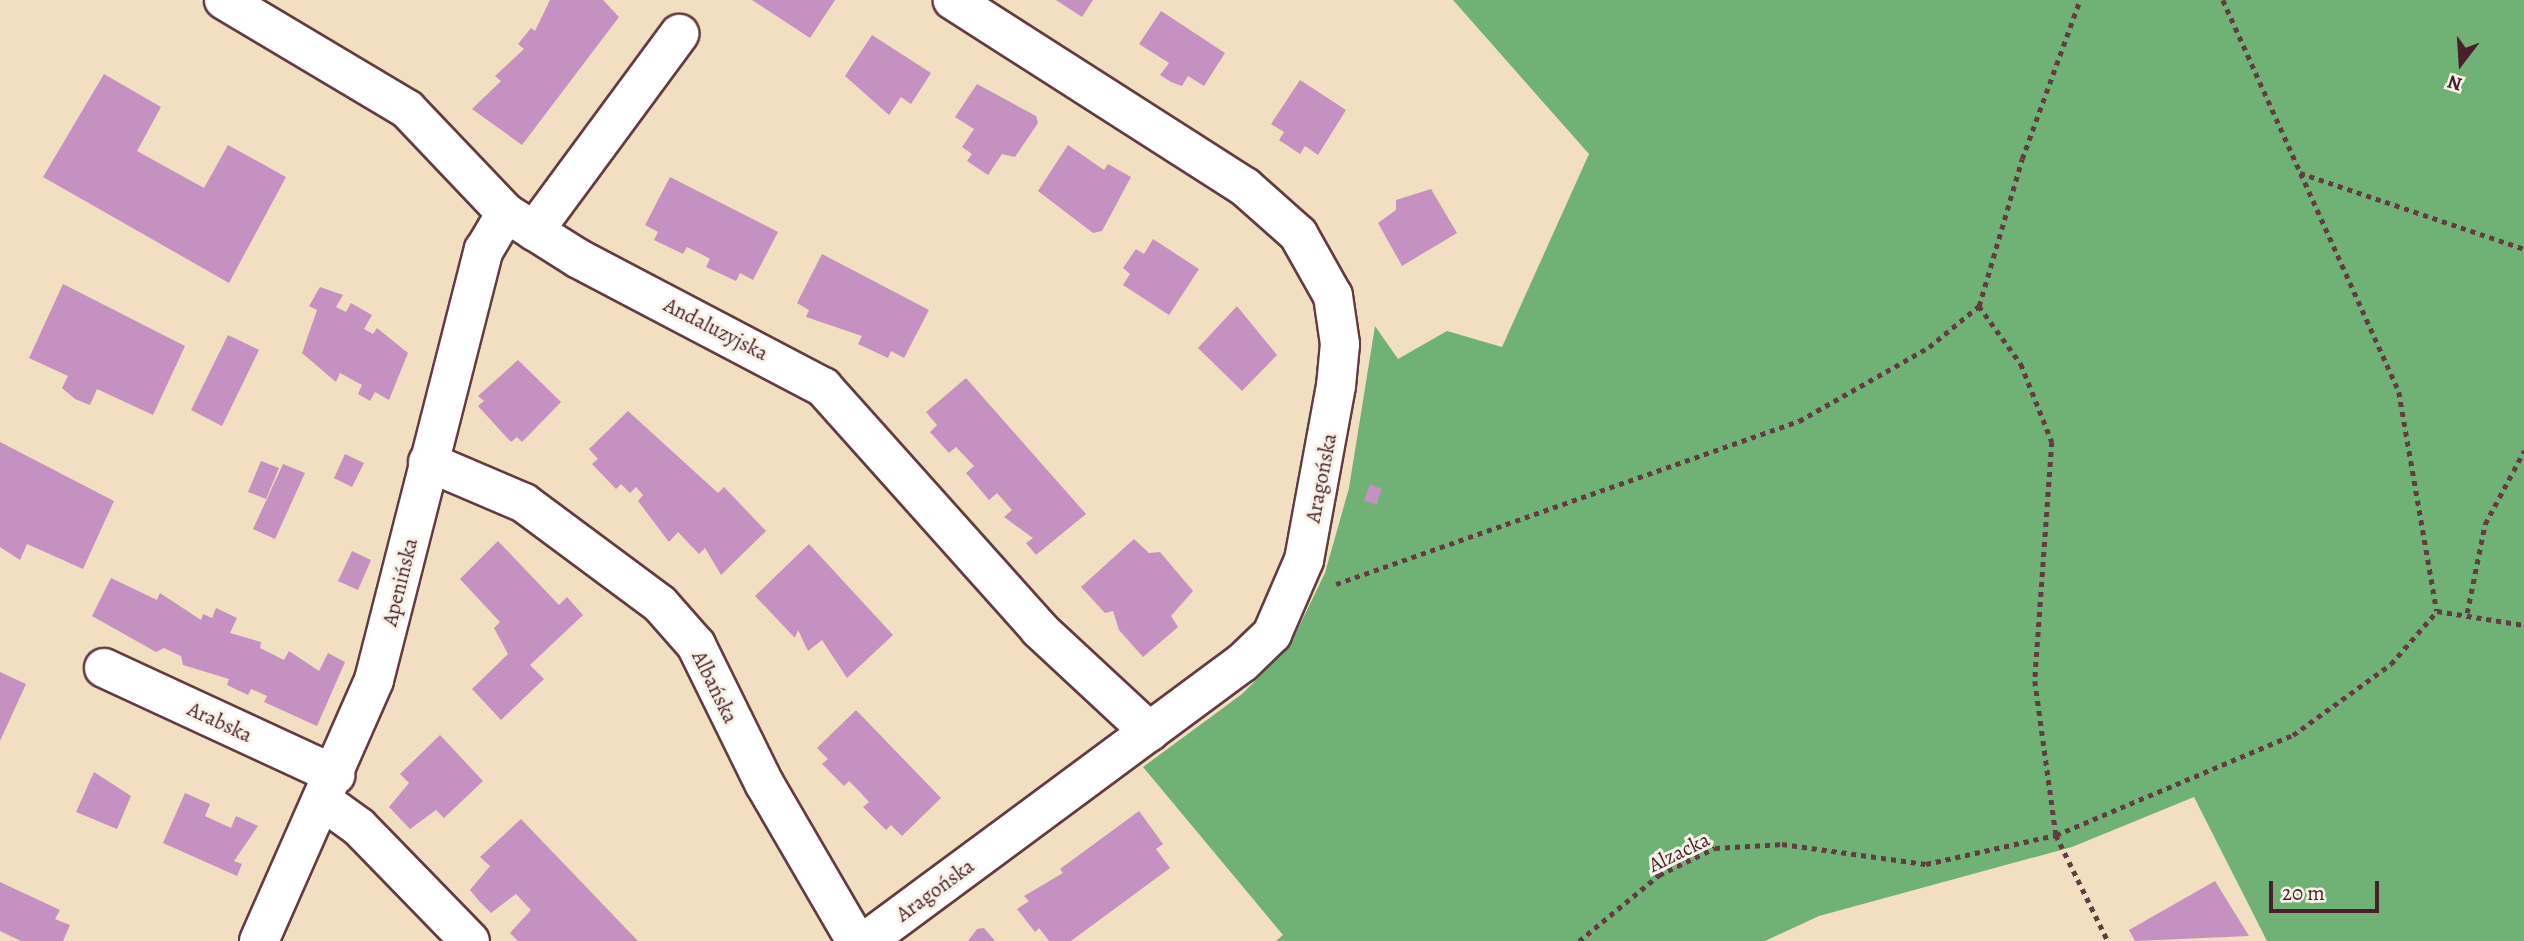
<!DOCTYPE html>
<meta charset="utf-8">
<style>
body{margin:0}
#map{position:relative;width:2524px;height:941px;overflow:hidden;background:#f2dfc1;font-family:Alegreya,serif}
div>[style]{position:absolute}
.forest>*{inset:0;background:#70b276}
.building>*{inset:0;background:#c591c1}
.path>*{height:4.5px;margin-top:-2.25px;transform-origin:0;background:repeating-linear-gradient(90deg,#633c42 0 5px,transparent 0 10px)}
.roads{filter:drop-shadow(2px 0 #633c42) drop-shadow(-2px 0 #633c42) drop-shadow(0 2px #633c42) drop-shadow(0 -2px #633c42)}
.minor>*{height:38px;margin:-19px;padding:0 19px;transform-origin:19px;border-radius:19px;background:#fff}
span{translate:-50% -50%;white-space:nowrap;text-align:center;line-height:1.15;-webkit-text-stroke:6px #f7f3e8;paint-order:stroke}
.street-label{font-size:21px;color:#4a1f2b}
.north{position:absolute;left:2426px;top:28px;width:70px;height:70px;-webkit-text-stroke:5px #f7f3e8;paint-order:stroke;rotate:197deg;font-size:19px;font-weight:700;line-height:28px;text-align:center;color:#4a1f2b}
.north::after{content:'';display:block;margin:auto;width:24px;height:32px;background:#4a1f2b;clip-path:polygon(50% 0,100% 100%,50% 72%,0 100%)}
.scale{position:absolute;left:2269px;top:881px;width:110px;height:32px;box-sizing:border-box;border:4px solid #4a1f2b;border-top:0;padding-left:9px;font-size:21px;line-height:24px;white-space:nowrap;color:#4a1f2b;-webkit-text-stroke:5px #f7f3e8;paint-order:stroke}
</style>
<div id="map">
<div class="forest">
<i style="clip-path:polygon(1453px 0,2524px 0,2524px 941px,2267px 941px,2194px 797px,2072px 847px,1819px 916px,1765px 941px,1276px 941px,1283px 935px,1143px 767px,1242px 694px,1289px 647px,1325px 573px,1349px 488px,1375px 326px,1398px 359px,1447px 331px,1502px 347px,1589px 154px)"></i>
</div>
<div class="building">
<i style="clip-path:polygon(550px 0,603px 0,619px 17px,522px 145px,472px 109px,501px 81px,495px 76px,524px 49px,518px 44px,531px 28px,535px 31px)"></i>
<i style="clip-path:polygon(752px 0,835px 0,810px 38px)"></i>
<i style="clip-path:polygon(1056px 0,1093px 0,1082px 17px)"></i>
<i style="clip-path:polygon(1161px 11px,1225px 53px,1204px 86px,1188px 76px,1182px 86px,1171px 82px,1160px 75px,1169px 63px,1139px 44px)"></i>
<i style="clip-path:polygon(872px 35px,931px 73px,911px 104px,901px 97px,889px 115px,845px 76px)"></i>
<i style="clip-path:polygon(104px 74px,161px 107px,137px 151px,204px 188px,228px 145px,286px 177px,229px 283px,43px 177px)"></i>
<i style="clip-path:polygon(1300px 80px,1346px 110px,1318px 155px,1305px 146px,1300px 154px,1279px 140px,1284px 132px,1271px 124px)"></i>
<i style="clip-path:polygon(977px 84px,1036px 116px,1038px 123px,1015px 157px,1002px 154px,988px 175px,967px 161px,972px 154px,962px 147px,974px 129px,955px 117px)"></i>
<i style="clip-path:polygon(1068px 145px,1104px 170px,1108px 164px,1131px 177px,1102px 231px,1093px 233px,1038px 191px)"></i>
<i style="clip-path:polygon(670px 177px,778px 232px,753px 280px,740px 273px,736px 281px,706px 267px,710px 259px,703px 255px,687px 247px,683px 254px,654px 240px,658px 232px,645px 225px)"></i>
<i style="clip-path:polygon(1431px 189px,1457px 233px,1402px 266px,1378px 223px,1396px 210px,1396px 200px)"></i>
<i style="clip-path:polygon(1153px 239px,1199px 269px,1169px 315px,1123px 285px,1130px 274px,1123px 268px,1136px 249px,1144px 254px)"></i>
<i style="clip-path:polygon(822px 254px,929px 310px,904px 358px,891px 351px,888px 358px,858px 344px,862px 336px,806px 317px,809px 310px,797px 303px)"></i>
<i style="clip-path:polygon(63px 284px,185px 346px,153px 415px,97px 389px,90px 405px,75px 399px,62px 388px,68px 376px,29px 358px)"></i>
<i style="clip-path:polygon(320px 287px,343px 295px,336px 307px,346px 312px,351px 303px,372px 315px,364px 329px,373px 334px,377px 328px,408px 353px,389px 400px,375px 392px,370px 401px,358px 394px,362px 385px,340px 373px,336px 382px,302px 353px,317px 310px,309px 306px)"></i>
<i style="clip-path:polygon(1237px 306px,1277px 355px,1242px 391px,1198px 348px)"></i>
<i style="clip-path:polygon(228px 335px,259px 350px,222px 426px,191px 410px)"></i>
<i style="clip-path:polygon(518px 360px,561px 402px,522px 442px,517px 437px,511px 442px,478px 406px,484px 401px,478px 396px)"></i>
<i style="clip-path:polygon(966px 378px,1086px 514px,1036px 555px,1026px 543px,1033px 538px,1004px 517px,1012px 510px,997px 493px,989px 500px,966px 473px,974px 466px,956px 447px,949px 453px,930px 432px,937px 425px,926px 412px)"></i>
<i style="clip-path:polygon(628px 411px,718px 493px,724px 487px,766px 531px,721px 575px,705px 548px,699px 554px,678px 532px,669px 542px,638px 501px,643px 495px,636px 487px,630px 493px,621px 484px,616px 489px,592px 464px,598px 459px,589px 449px)"></i>
<i style="clip-path:polygon(0 442px,114px 501px,83px 569px,27px 544px,20px 560px,0 547px)"></i>
<i style="clip-path:polygon(345px 454px,364px 463px,352px 487px,334px 478px)"></i>
<i style="clip-path:polygon(261px 461px,279px 468px,266px 499px,248px 492px)"></i>
<i style="clip-path:polygon(283px 464px,305px 473px,275px 539px,253px 529px)"></i>
<i style="clip-path:polygon(1370px 484px,1382px 489px,1376px 505px,1364px 500px)"></i>
<i style="clip-path:polygon(1134px 539px,1149px 553px,1160px 552px,1193px 591px,1171px 616px,1178px 627px,1143px 657px,1119px 630px,1113px 611px,1105px 613px,1081px 587px)"></i>
<i style="clip-path:polygon(498px 541px,559px 605px,567px 597px,583px 615px,530px 665px,544px 679px,501px 720px,472px 689px,508px 654px,494px 628px,500px 622px,460px 579px)"></i>
<i style="clip-path:polygon(809px 544px,893px 635px,847px 678px,822px 640px,808px 651px,798px 630px,795px 638px,755px 596px)"></i>
<i style="clip-path:polygon(352px 551px,371px 560px,358px 590px,338px 581px)"></i>
<i style="clip-path:polygon(111px 578px,157px 600px,160px 593px,201px 620px,203px 614px,212px 618px,216px 608px,237px 618px,230px 633px,261px 642px,260px 648px,284px 660px,289px 651px,319px 671px,328px 653px,345px 662px,317px 726px,264px 702px,267px 696px,251px 689px,248px 695px,227px 685px,229px 679px,183px 665px,181px 656px,164px 648px,156px 652px,92px 616px)"></i>
<i style="clip-path:polygon(0 672px,26px 684px,0 741px)"></i>
<i style="clip-path:polygon(856px 710px,941px 798px,902px 836px,891px 825px,886px 830px,863px 807px,869px 802px,859px 791px,849px 781px,844px 786px,822px 764px,828px 759px,817px 748px)"></i>
<i style="clip-path:polygon(440px 735px,483px 781px,444px 818px,436px 810px,410px 829px,389px 807px,409px 783px,400px 774px)"></i>
<i style="clip-path:polygon(94px 772px,131px 796px,117px 829px,76px 812px)"></i>
<i style="clip-path:polygon(185px 793px,210px 804px,205px 816px,231px 828px,236px 816px,258px 826px,234px 861px,242px 864px,237px 876px,163px 843px)"></i>
<i style="clip-path:polygon(1139px 811px,1163px 844px,1156px 849px,1170px 868px,1071px 941px,1049px 941px,1039px 928px,1035px 932px,1017px 909px,1029px 901px,1024px 896px,1063px 873px,1060px 869px)"></i>
<i style="clip-path:polygon(521px 819px,543px 842px,638px 941px,518px 941px,510px 933px,531px 910px,516px 894px,491px 913px,480px 902px,470px 890px,490px 866px,480px 857px)"></i>
<i style="clip-path:polygon(2215px 881px,2249px 936px,2135px 941px,2129px 930px)"></i>
<i style="clip-path:polygon(0 882px,60px 910px,55px 919px,70px 925px,63px 941px,21px 941px,0 931px)"></i>
<i style="clip-path:polygon(984px 928px,995px 941px,968px 941px,977px 929px)"></i>
</div>
<div class="path">
<i style="left:2223px;top:0;width:430px;rotate:65.8deg"></i>
<i style="left:2399px;top:392px;width:222px;rotate:80.2deg"></i>
<i style="left:2300px;top:173px;width:237px;rotate:18.7deg"></i>
<i style="left:1979px;top:306px;width:72px;rotate:54.1deg"></i>
<i style="left:2021px;top:364px;width:84px;rotate:68.3deg"></i>
<i style="left:2052px;top:442px;width:240px;rotate:94.1deg"></i>
<i style="left:2035px;top:681px;width:155px;rotate:82.2deg"></i>
<i style="left:2056px;top:835px;width:118px;rotate:63.9deg"></i>
<i style="left:1336px;top:584px;width:491px;rotate:-19.4deg"></i>
<i style="left:1799px;top:421px;width:150px;rotate:-29.6deg"></i>
<i style="left:1929px;top:347px;width:65px;rotate:-39.4deg"></i>
<i style="left:1979px;top:306px;width:153px;rotate:-73.7deg"></i>
<i style="left:2022px;top:159px;width:169px;rotate:-70deg"></i>
<i style="left:2467px;top:613px;width:91px;rotate:-78.6deg"></i>
<i style="left:2485px;top:524px;width:83px;rotate:-61.9deg"></i>
<i style="left:1579px;top:941px;width:104px;rotate:-39.5deg"></i>
<i style="left:1659px;top:875px;width:62px;rotate:-25.7deg"></i>
<i style="left:1715px;top:848px;width:67px;rotate:-3.4deg"></i>
<i style="left:1782px;top:844px;width:145px;rotate:7.9deg"></i>
<i style="left:1926px;top:864px;width:133px;rotate:-12.6deg"></i>
<i style="left:2056px;top:835px;width:257px;rotate:-22.9deg"></i>
<i style="left:2293px;top:735px;width:121px;rotate:-35.9deg"></i>
<i style="left:2391px;top:664px;width:70px;rotate:-49deg"></i>
<i style="left:2437px;top:611px;width:88px;rotate:9.1deg"></i>
</div>
<div class="roads">
<div class="minor">
<i style="left:224px;top:0;width:213px;rotate:30.8deg"></i>
<i style="left:407px;top:109px;width:144px;rotate:46.4deg"></i>
<i style="left:506px;top:213px;width:86px;rotate:32.2deg"></i>
<i style="left:579px;top:259px;width:276px;rotate:27.7deg"></i>
<i style="left:823px;top:387px;width:324px;rotate:48.2deg"></i>
<i style="left:1039px;top:629px;width:151px;rotate:42.9deg"></i>
<i style="left:534px;top:231px;width:245px;rotate:-53.6deg"></i>
<i style="left:428px;top:462px;width:104px;rotate:23.1deg"></i>
<i style="left:524px;top:503px;width:169px;rotate:36.6deg"></i>
<i style="left:660px;top:604px;width:55px;rotate:48.7deg"></i>
<i style="left:696px;top:645px;width:154px;rotate:63.8deg"></i>
<i style="left:764px;top:783px;width:183px;rotate:59.8deg"></i>
<i style="left:104px;top:668px;width:255px;rotate:24.8deg"></i>
<i style="left:323px;top:801px;width:44px;rotate:35.8deg"></i>
<i style="left:359px;top:827px;width:159px;rotate:45.8deg"></i>
<i style="left:259px;top:941px;width:285px;rotate:-66.2deg"></i>
<i style="left:374px;top:680px;width:444px;rotate:-75.7deg"></i>
<i style="left:484px;top:250px;width:43px;rotate:-59.3deg"></i>
<i style="left:866px;top:941px;width:468px;rotate:-36.5deg"></i>
<i style="left:1242px;top:663px;width:42px;rotate:-44deg"></i>
<i style="left:1272px;top:634px;width:81px;rotate:-66.6deg"></i>
<i style="left:1304px;top:560px;width:177px;rotate:-79.6deg"></i>
<i style="left:1336px;top:386px;width:42px;rotate:-84.6deg"></i>
<i style="left:1340px;top:344px;width:49px;rotate:-98.3deg"></i>
<i style="left:1333px;top:296px;width:71px;rotate:-119.4deg"></i>
<i style="left:1298px;top:234px;width:71px;rotate:-138.4deg"></i>
<i style="left:1245px;top:187px;width:347px;rotate:-147.4deg"></i>
</div>
</div>
<div class="street-label">
<span style="left:716px;top:329px;rotate:27deg">Andaluzyjska</span>
<span style="left:1321px;top:478px;rotate:-79deg">Aragońska</span>
<span style="left:400px;top:582px;rotate:-76deg">Apenińska</span>
<span style="left:715px;top:687px;rotate:64deg">Albańska</span>
<span style="left:220px;top:722px;rotate:25deg">Arabska</span>
<span style="left:1679px;top:852px;rotate:-26deg">Alzacka</span>
<span style="left:935px;top:890px;rotate:-36deg">Aragońska</span>
</div>
<div class="north">N</div>
<div class="scale">20 m</div>
</div>
